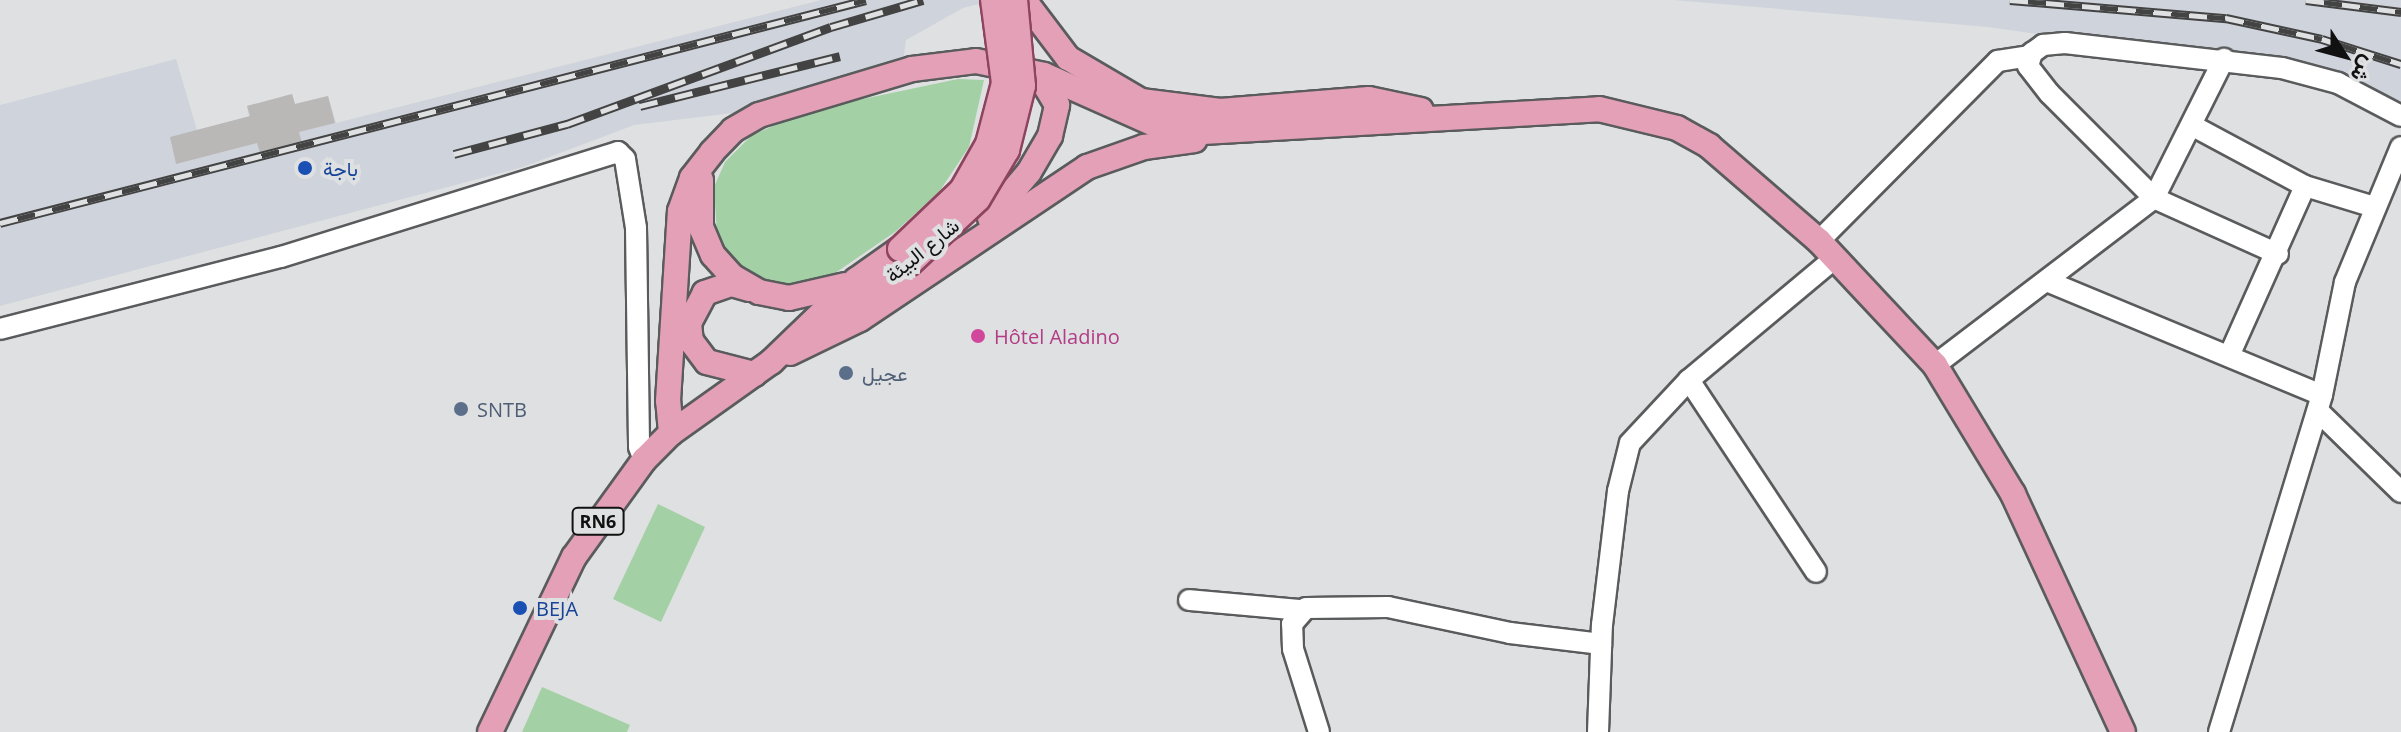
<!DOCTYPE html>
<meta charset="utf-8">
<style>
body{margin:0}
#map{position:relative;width:2401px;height:732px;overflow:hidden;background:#dfe0e1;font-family:"Open Sans",Vazirmatn,sans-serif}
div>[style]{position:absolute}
.built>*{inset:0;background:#cfd3db}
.green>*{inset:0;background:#a4d0a5}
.building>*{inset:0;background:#b9b8b7}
.roads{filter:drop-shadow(2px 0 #5a5b5c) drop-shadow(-2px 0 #5a5b5c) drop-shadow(0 2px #5a5b5c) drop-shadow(0 -2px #5a5b5c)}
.minor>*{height:20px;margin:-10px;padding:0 10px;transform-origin:10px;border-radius:10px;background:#fff}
.major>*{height:24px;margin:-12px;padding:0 12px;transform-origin:12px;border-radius:12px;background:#e3a0b7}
.rail>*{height:9px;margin-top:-4.5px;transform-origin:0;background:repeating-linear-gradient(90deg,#dfe0e1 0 18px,#434343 0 36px);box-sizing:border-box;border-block:2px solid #434343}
.bridges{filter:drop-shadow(2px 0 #8d445e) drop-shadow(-2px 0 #8d445e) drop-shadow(0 2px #8d445e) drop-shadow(0 -2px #8d445e)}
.major-bridge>*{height:24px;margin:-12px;padding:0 12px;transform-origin:12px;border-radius:12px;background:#e3a0b7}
.dots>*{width:22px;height:22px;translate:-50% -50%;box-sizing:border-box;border:4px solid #dfe0e1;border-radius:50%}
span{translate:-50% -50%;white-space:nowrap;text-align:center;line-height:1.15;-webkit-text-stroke:8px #dfe0e1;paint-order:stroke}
.shield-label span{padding:2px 6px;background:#dfe0e1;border:2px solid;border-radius:6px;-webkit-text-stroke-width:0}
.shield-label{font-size:18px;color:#111;font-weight:700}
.transit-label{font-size:20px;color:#164399}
.left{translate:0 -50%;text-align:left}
.street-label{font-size:20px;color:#111}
.hotel-label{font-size:20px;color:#b23c85}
.service-label{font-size:20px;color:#4e5e75}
.north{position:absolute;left:2305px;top:16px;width:80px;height:80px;-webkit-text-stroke:6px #dfe0e1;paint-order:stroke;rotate:126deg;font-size:22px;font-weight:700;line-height:32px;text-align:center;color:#111}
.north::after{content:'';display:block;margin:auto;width:28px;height:36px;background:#111;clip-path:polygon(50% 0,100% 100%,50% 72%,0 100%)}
</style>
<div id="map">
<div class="built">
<i style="clip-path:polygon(821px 0,995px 0,963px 8px,906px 40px,903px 61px,749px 111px,634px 125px,523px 167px,0 306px,0 105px,176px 59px,197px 130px,249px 117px,247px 106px,292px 94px,295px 104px,328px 96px,336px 123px)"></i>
<i style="clip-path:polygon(1674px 0,2401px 0,2401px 101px,2344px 78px,1988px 27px)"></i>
</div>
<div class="green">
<i style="clip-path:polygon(958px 79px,984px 80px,969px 147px,939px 192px,895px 232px,822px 282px,803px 286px,778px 286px,731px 259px,717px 235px,714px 187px,725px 162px,751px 136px,806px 111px)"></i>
<i style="clip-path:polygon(658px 504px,705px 527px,661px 622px,613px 599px)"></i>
<i style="clip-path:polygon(542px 687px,630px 725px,627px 732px,522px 732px)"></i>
</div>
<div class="building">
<i style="clip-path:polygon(292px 94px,295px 104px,328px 96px,335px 123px,299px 132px,302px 143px,260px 153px,257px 143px,176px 164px,170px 137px,250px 116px,247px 106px)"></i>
</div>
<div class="roads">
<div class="minor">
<i style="left:2193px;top:126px;width:127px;rotate:28.2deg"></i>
<i style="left:2305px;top:186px;width:72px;rotate:16.9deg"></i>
<i style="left:1819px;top:241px;width:254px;rotate:-45.2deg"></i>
<i style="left:1998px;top:61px;width:31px;rotate:-9deg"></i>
<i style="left:2278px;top:254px;width:136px;rotate:-155.7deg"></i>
<i style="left:2154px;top:198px;width:148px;rotate:-135deg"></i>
<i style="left:2049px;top:93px;width:34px;rotate:-128deg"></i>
<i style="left:2028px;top:66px;width:14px;rotate:-73deg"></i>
<i style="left:2032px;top:53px;width:14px;rotate:-36deg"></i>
<i style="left:2043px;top:45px;width:22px;rotate:-5deg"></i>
<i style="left:2065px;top:43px;width:218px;rotate:6.6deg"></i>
<i style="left:2282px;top:68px;width:58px;rotate:15deg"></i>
<i style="left:2338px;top:83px;width:71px;rotate:27.6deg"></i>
<i style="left:2049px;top:282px;width:295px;rotate:22.5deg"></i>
<i style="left:2322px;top:395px;width:352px;rotate:107deg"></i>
<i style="left:0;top:329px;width:290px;rotate:-14.4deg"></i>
<i style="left:281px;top:257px;width:353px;rotate:-17.3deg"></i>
<i style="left:618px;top:152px;width:10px;rotate:45deg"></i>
<i style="left:625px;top:159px;width:70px;rotate:80.9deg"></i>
<i style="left:636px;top:228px;width:219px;rotate:89.2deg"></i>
<i style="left:639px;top:447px;width:14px;rotate:69deg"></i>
<i style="left:2229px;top:356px;width:186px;rotate:-65.9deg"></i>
<i style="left:1935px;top:365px;width:275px;rotate:-37.3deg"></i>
<i style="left:2154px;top:198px;width:156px;rotate:-63.3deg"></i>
<i style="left:1689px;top:380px;width:230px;rotate:56.5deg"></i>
<i style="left:2322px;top:395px;width:115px;rotate:-78.5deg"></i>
<i style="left:2345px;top:282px;width:146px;rotate:-67.5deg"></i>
<i style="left:2318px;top:411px;width:116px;rotate:44.3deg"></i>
<i style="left:1189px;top:600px;width:112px;rotate:5.1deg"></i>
<i style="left:1319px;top:732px;width:87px;rotate:-107.4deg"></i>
<i style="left:1293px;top:649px;width:25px;rotate:-92deg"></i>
<i style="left:1292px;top:624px;width:21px;rotate:-49deg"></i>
<i style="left:1306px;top:608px;width:82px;rotate:-0.7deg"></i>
<i style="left:1388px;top:607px;width:125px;rotate:12deg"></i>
<i style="left:1510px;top:633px;width:92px;rotate:6.9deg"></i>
<i style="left:1598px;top:732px;width:107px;rotate:-87.9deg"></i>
<i style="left:1602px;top:625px;width:135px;rotate:-83.2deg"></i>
<i style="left:1618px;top:491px;width:49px;rotate:-76deg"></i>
<i style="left:1630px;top:443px;width:86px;rotate:-46.9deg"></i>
<i style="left:1689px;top:380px;width:190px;rotate:-39.9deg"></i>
</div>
<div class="major">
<i style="left:1024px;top:0;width:73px;rotate:52.8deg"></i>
<i style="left:1068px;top:58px;width:85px;rotate:30.5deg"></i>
<i style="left:1141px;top:101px;width:80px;rotate:7.2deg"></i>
<i style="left:1220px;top:111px;width:149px;rotate:-4.6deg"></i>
<i style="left:1369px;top:99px;width:53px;rotate:11.9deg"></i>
<i style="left:701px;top:180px;width:47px;rotate:90deg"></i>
<i style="left:701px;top:227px;width:30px;rotate:67deg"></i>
<i style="left:713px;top:255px;width:30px;rotate:48deg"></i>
<i style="left:733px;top:277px;width:30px;rotate:30deg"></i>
<i style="left:759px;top:292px;width:31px;rotate:11deg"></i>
<i style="left:789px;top:298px;width:57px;rotate:-13.1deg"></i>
<i style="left:990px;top:218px;width:60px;rotate:-49.7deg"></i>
<i style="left:1029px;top:172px;width:42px;rotate:-59.7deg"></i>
<i style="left:1050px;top:136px;width:32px;rotate:-77deg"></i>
<i style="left:1057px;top:105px;width:35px;rotate:-121deg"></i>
<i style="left:749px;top:289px;width:19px;rotate:-164deg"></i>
<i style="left:731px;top:284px;width:28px;rotate:161deg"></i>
<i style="left:705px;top:293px;width:34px;rotate:118deg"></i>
<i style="left:689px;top:323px;width:18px;rotate:84deg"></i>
<i style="left:691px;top:341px;width:26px;rotate:53deg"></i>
<i style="left:707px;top:362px;width:49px;rotate:14.3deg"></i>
<i style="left:841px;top:313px;width:85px;rotate:-35.9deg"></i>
<i style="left:790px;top:353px;width:78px;rotate:-25.9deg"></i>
<i style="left:860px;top:319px;width:273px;rotate:-33.8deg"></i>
<i style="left:1087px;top:167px;width:60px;rotate:-19.3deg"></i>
<i style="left:1144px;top:147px;width:51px;rotate:-7.8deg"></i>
<i style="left:671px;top:433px;width:32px;rotate:-95deg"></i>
<i style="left:668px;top:401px;width:190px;rotate:-86.4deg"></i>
<i style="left:680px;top:211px;width:35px;rotate:-70deg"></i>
<i style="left:692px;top:178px;width:33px;rotate:-52deg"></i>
<i style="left:712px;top:152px;width:30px;rotate:-46deg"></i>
<i style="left:733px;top:130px;width:30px;rotate:-30deg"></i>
<i style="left:759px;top:115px;width:160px;rotate:-16.7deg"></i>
<i style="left:912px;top:69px;width:64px;rotate:-7.1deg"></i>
<i style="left:976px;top:61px;width:69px;rotate:11.6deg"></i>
<i style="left:1044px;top:75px;width:128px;rotate:24deg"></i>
<i style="left:1161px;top:127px;width:42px;rotate:6.8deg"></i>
<i style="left:1203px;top:132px;width:397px;rotate:-3.3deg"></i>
<i style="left:1599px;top:109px;width:80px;rotate:13.7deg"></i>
<i style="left:1677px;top:128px;width:37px;rotate:29deg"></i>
<i style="left:1709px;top:146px;width:145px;rotate:40.8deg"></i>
<i style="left:1819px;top:241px;width:170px;rotate:46.9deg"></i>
<i style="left:1935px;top:365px;width:151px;rotate:58.8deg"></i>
<i style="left:2013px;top:494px;width:262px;rotate:65.2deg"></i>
<i style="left:490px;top:732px;width:194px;rotate:-64.4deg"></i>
<i style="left:574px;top:557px;width:120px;rotate:-54.2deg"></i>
<i style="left:644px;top:460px;width:38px;rotate:-45deg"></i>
<i style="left:671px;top:433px;width:123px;rotate:-35.4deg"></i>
<i style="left:771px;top:362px;width:118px;rotate:-44deg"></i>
<i style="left:856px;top:280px;width:54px;rotate:-35.2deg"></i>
</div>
</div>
<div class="rail">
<i style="left:2010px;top:0;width:217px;rotate:4.8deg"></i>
<i style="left:2226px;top:18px;width:98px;rotate:12.3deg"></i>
<i style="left:2322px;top:39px;width:83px;rotate:17.6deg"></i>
<i style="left:2306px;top:0;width:96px;rotate:7.2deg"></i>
<i style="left:640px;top:106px;width:206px;rotate:-14deg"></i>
<i style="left:454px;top:154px;width:117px;rotate:-14.9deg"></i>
<i style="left:567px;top:124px;width:281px;rotate:-20.2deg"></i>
<i style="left:831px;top:27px;width:96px;rotate:-16.4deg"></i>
<i style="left:0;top:223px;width:894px;rotate:-14.44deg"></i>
</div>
<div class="bridges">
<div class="major-bridge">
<i style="left:900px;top:249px;width:86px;rotate:-43.6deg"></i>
<i style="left:962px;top:190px;width:53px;rotate:-60.5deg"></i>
<i style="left:988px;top:144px;width:63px;rotate:-75.3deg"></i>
<i style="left:1004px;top:83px;width:84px;rotate:-97.5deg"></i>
<i style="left:910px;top:263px;width:93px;rotate:-43.3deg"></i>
<i style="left:978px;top:199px;width:57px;rotate:-59.4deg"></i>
<i style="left:1007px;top:150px;width:66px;rotate:-76deg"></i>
<i style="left:1023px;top:86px;width:86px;rotate:-95.3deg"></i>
</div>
</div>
<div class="dots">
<i style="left:305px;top:168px;background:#1a4fb4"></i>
<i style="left:978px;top:336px;background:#d1479c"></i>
<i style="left:846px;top:373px;background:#5c6f8a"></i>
<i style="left:461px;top:409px;background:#5c6f8a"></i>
<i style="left:520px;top:608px;background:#1a4fb4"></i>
</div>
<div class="shield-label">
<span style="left:598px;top:521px">RN6</span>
</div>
<div class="transit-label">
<span class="left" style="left:323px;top:168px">باجة</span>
<span class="left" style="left:536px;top:608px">BEJA</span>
</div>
<div class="street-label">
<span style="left:922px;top:250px;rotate:-39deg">شارع البيئة</span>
</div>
<div class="hotel-label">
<span class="left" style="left:994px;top:336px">Hôtel Aladino</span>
</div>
<div class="service-label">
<span class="left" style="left:862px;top:373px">عجيل</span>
<span class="left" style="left:477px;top:409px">SNTB</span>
</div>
<div class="north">ش</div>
</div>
